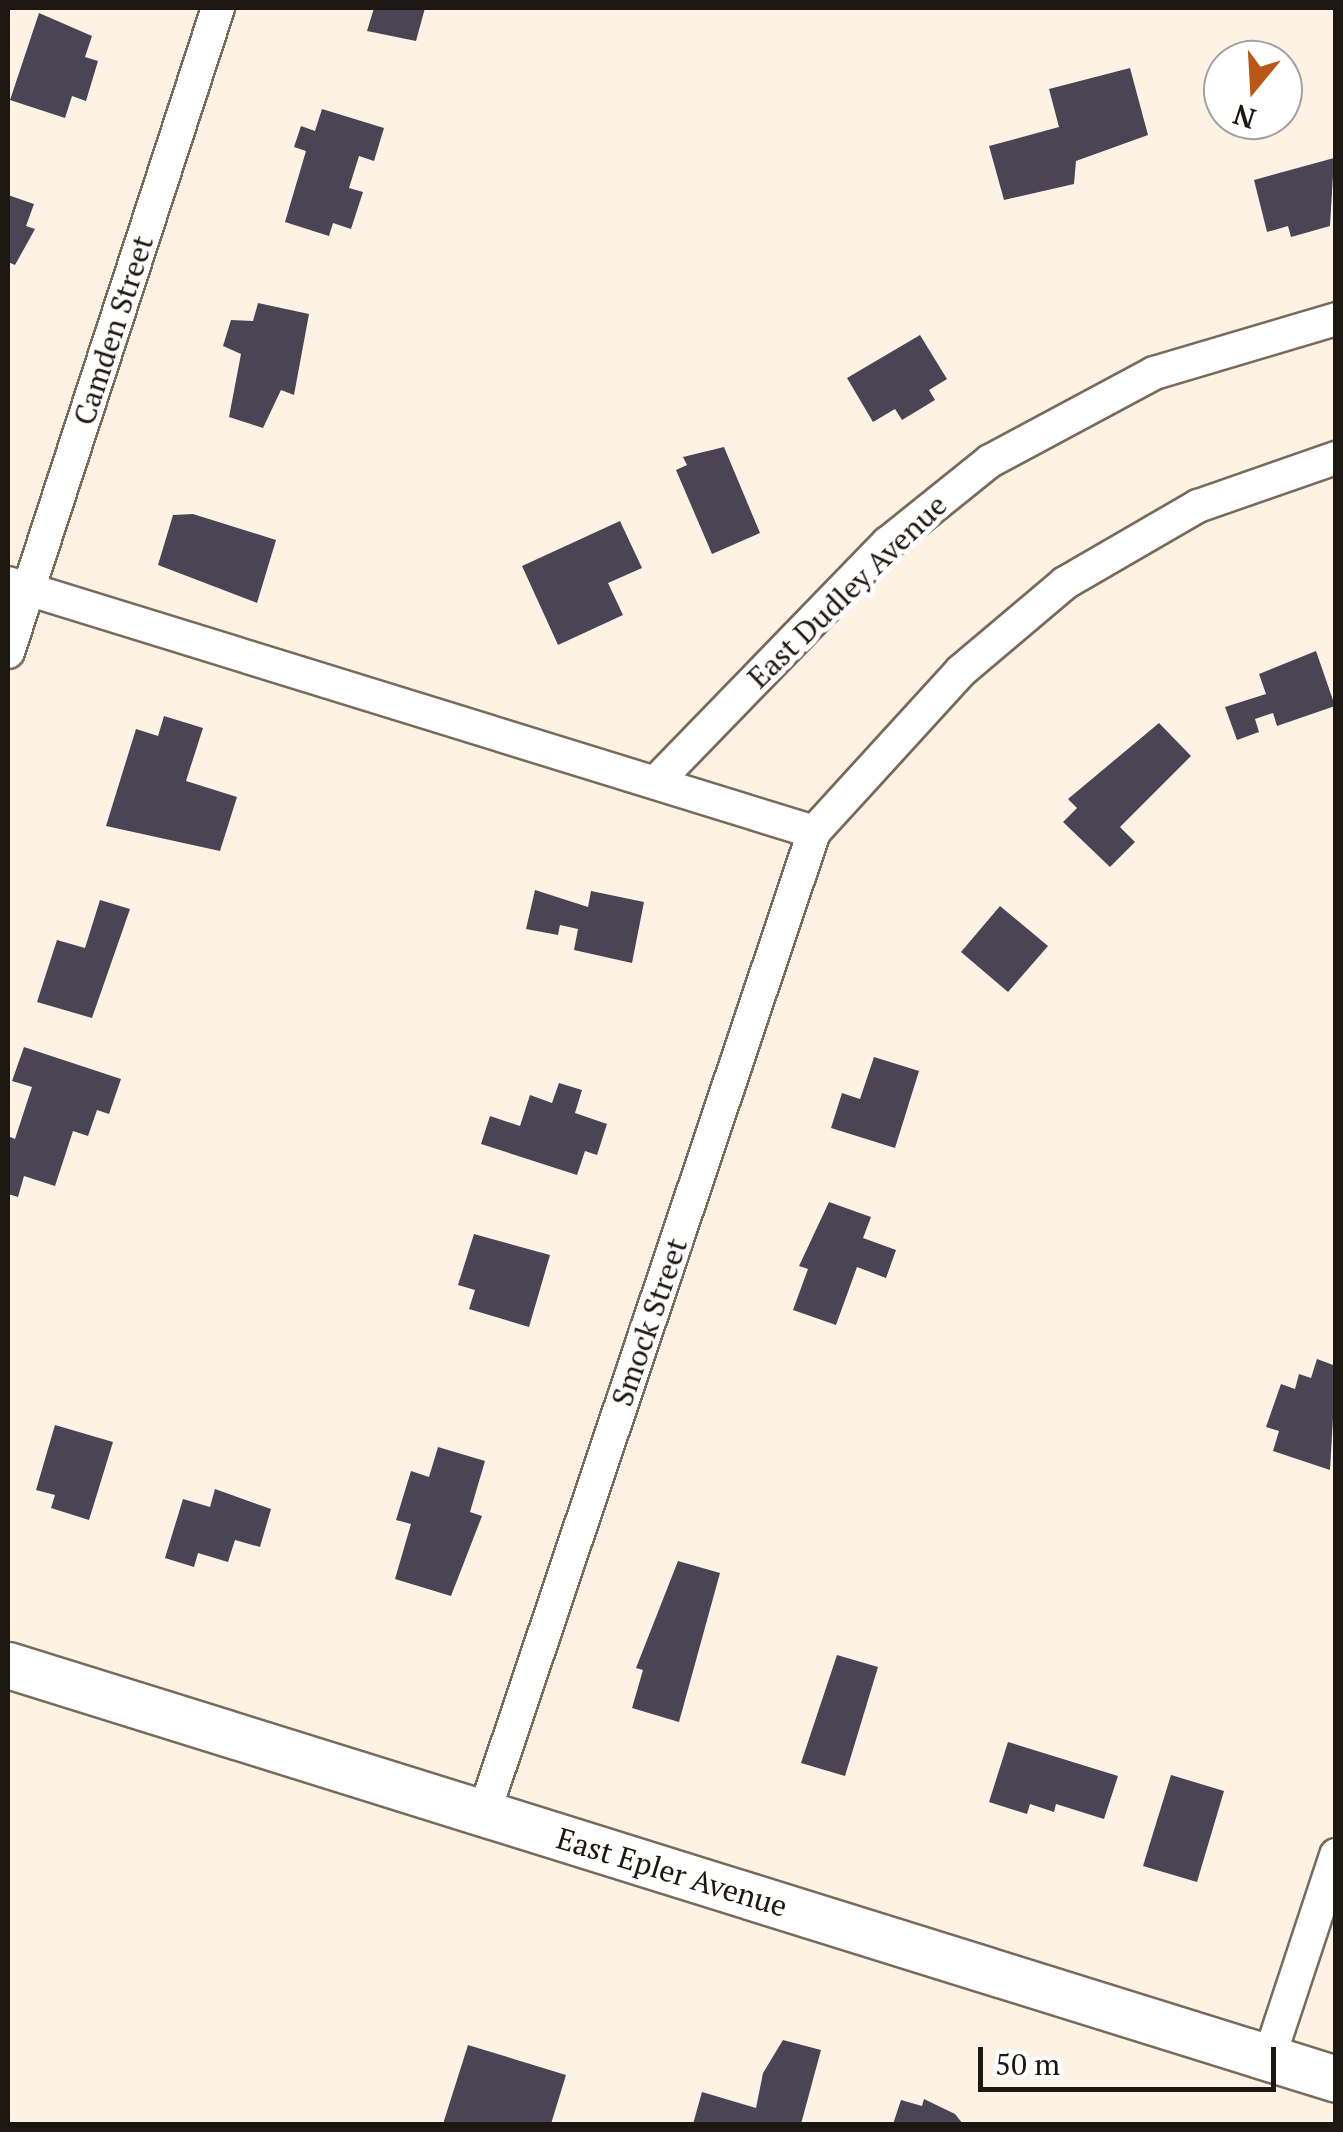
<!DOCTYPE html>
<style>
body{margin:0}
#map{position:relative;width:1343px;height:2132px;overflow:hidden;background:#fdf2e4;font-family:"PT Serif",serif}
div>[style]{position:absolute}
.building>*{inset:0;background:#4a4555}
.roads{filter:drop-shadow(2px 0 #776b5c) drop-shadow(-2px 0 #776b5c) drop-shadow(0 2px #776b5c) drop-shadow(0 -2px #776b5c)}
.street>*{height:32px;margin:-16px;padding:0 16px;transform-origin:16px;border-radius:16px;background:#fff}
.secondary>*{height:45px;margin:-22.5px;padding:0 22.5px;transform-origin:22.5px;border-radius:22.5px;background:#fff}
span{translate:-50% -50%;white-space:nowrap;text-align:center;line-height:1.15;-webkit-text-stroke:10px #fff;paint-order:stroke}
.street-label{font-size:30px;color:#1c1711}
.frame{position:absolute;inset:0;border:10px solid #1c1711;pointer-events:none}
.north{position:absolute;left:1203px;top:40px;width:100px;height:100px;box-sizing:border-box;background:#fff;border:2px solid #a4a2a0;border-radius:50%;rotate:198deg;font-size:28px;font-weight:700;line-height:40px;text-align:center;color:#1c1711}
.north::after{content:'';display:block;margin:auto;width:35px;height:45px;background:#b85814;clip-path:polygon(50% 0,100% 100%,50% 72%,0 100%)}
.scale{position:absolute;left:978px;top:2047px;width:298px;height:45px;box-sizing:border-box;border:5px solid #1c1711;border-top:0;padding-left:12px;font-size:30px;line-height:35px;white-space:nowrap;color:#1c1711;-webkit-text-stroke:8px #fff;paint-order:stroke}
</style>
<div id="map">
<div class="building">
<i style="clip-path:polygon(374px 8px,425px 8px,416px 41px,367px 31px)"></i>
<i style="clip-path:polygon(39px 13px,92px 36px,85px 57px,98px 61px,86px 101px,72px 96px,65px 118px,10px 100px)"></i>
<i style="clip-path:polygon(1130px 68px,1148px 135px,1076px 161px,1074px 184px,1004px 200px,989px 146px,1059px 127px,1049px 89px)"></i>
<i style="clip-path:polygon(322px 109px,384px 128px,374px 161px,359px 156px,349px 188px,363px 192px,351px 229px,333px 223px,329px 236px,285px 222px,306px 151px,294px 147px,301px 126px,315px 131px)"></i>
<i style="clip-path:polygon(1334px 158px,1330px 226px,1291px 237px,1288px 226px,1267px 232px,1254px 180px)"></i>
<i style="clip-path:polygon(8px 195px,34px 204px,26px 226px,35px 229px,15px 265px,8px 262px)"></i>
<i style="clip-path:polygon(258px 303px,309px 314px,294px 395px,281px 390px,263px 428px,229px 417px,241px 354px,223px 346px,231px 320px,253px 321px)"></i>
<i style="clip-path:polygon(920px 335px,947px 379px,929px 390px,935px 400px,902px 420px,895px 409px,873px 422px,847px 378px)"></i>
<i style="clip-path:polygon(724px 447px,760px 533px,712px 554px,676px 470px,687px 465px,683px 457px)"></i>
<i style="clip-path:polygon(193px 514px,276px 540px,257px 603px,158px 565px,173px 515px)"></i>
<i style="clip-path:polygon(620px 521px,642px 568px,608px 583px,623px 615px,558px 645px,522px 566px)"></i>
<i style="clip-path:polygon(1316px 651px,1335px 706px,1277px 726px,1273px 713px,1255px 719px,1259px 732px,1237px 740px,1225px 707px,1266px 694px,1259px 674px)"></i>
<i style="clip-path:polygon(164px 716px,203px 728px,186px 781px,237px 797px,220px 851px,106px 826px,136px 729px,158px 736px)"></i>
<i style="clip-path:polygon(1159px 723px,1191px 756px,1120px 827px,1135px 842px,1110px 867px,1063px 822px,1077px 808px,1068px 799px)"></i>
<i style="clip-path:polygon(535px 890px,588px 907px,591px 891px,644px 902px,632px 963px,574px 950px,578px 929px,560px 925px,558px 935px,526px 929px)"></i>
<i style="clip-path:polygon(100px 900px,130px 909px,92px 1018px,37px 1002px,57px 940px,85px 948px)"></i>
<i style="clip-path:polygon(1000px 906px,1048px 946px,1008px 992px,961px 952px)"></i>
<i style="clip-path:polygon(24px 1047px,121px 1079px,109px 1114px,97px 1110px,88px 1136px,73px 1131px,55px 1186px,24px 1176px,18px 1197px,8px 1194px,8px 1136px,15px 1139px,32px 1087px,12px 1081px)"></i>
<i style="clip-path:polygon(874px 1057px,919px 1071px,895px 1148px,831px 1128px,842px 1093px,860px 1099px)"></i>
<i style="clip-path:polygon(559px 1083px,582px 1090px,575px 1113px,607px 1124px,597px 1155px,585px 1151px,577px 1175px,481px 1144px,490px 1116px,520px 1126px,530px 1095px,552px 1103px)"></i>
<i style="clip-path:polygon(829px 1202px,871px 1217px,863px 1238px,896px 1250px,886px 1278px,857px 1267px,836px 1325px,793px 1310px,808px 1269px,799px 1266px)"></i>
<i style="clip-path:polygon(474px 1234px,550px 1255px,529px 1327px,469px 1309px,475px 1290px,458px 1285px)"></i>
<i style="clip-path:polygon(1317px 1359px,1336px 1366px,1330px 1470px,1273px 1451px,1279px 1431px,1266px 1427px,1281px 1384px,1295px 1389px,1299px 1374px,1311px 1378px)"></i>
<i style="clip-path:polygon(55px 1425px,113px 1442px,89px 1520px,51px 1508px,55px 1495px,36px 1490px)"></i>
<i style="clip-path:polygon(438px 1447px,485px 1461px,470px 1512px,482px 1516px,451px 1596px,395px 1579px,411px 1524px,396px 1520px,411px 1471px,429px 1477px)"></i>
<i style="clip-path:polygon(215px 1489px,271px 1509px,260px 1547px,235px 1540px,228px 1562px,198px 1553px,194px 1567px,165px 1558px,183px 1499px,210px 1507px)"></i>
<i style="clip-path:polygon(678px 1561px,720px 1573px,679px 1722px,632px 1708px,643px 1670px,636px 1668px)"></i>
<i style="clip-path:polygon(837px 1655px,878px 1667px,845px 1776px,801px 1763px)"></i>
<i style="clip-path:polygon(1008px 1742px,1118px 1776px,1104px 1819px,1056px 1804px,1054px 1812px,1030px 1804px,1027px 1814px,989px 1802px)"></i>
<i style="clip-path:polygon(1171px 1775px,1224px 1791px,1197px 1882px,1143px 1866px)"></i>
<i style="clip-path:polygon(783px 2040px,821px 2050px,801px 2124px,693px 2124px,702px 2092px,756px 2108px,763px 2073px)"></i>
<i style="clip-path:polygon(468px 2045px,566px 2075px,551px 2124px,443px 2124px)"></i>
<i style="clip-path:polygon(924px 2099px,955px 2114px,963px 2124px,893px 2124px,901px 2100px,922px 2106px)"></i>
</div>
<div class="roads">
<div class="street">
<i style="left:8px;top:583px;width:844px;rotate:17.17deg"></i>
<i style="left:814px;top:832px;width:218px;rotate:-47.6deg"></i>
<i style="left:961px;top:671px;width:136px;rotate:-40.2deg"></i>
<i style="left:1065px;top:583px;width:154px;rotate:-30.1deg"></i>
<i style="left:1198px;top:506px;width:146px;rotate:-19.2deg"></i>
<i style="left:8px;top:652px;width:677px;rotate:-71.94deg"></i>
<i style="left:656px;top:782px;width:333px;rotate:-45.9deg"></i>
<i style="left:888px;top:543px;width:131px;rotate:-38.8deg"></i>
<i style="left:990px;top:461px;width:186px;rotate:-28.2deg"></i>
<i style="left:1154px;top:373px;width:190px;rotate:-16.5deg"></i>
<i style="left:484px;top:1813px;width:1035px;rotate:-71.41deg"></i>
<i style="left:1269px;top:2058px;width:214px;rotate:-71.7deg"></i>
</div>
<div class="secondary">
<i style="left:8px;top:1665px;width:1391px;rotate:17.31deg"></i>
</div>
</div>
<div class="street-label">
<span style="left:113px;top:330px;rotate:-72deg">Camden Street</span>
<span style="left:847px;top:591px;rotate:-44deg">East Dudley Avenue</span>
<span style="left:649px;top:1322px;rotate:-71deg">Smock Street</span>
<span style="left:672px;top:1872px;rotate:17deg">East Epler Avenue</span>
</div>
<div class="frame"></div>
<div class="north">N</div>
<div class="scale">50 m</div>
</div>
